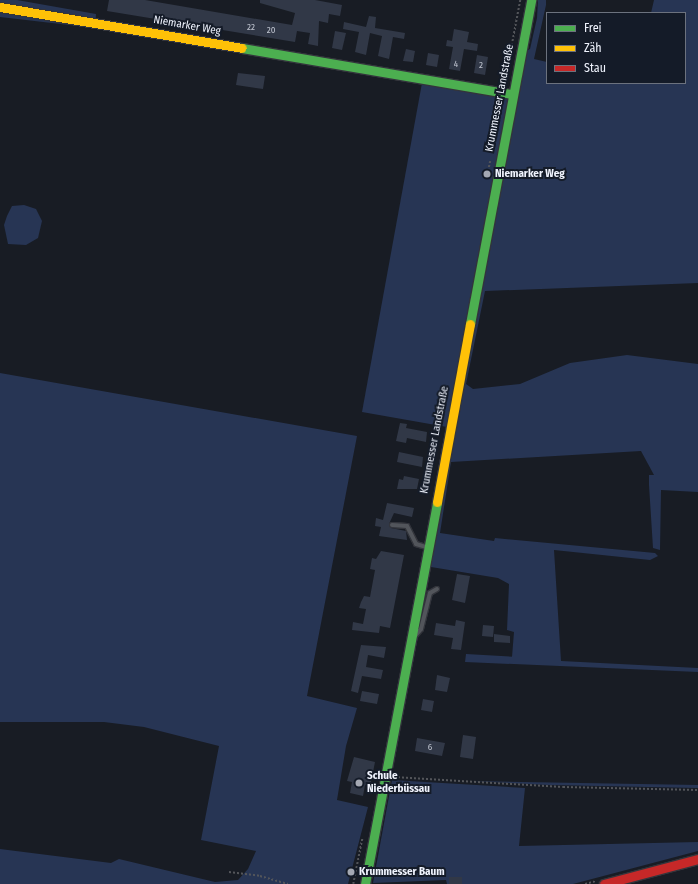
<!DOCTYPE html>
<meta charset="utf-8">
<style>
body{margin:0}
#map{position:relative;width:698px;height:884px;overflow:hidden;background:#181c24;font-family:"Fira Sans Condensed",sans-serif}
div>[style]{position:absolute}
.green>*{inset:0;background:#273554}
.building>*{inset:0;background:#313847}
.path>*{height:1.5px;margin-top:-0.75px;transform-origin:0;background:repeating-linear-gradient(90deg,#53555a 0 2px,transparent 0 4px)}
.roads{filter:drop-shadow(1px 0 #33353c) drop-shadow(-1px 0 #33353c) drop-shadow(0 1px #33353c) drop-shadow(0 -1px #33353c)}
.lane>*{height:4px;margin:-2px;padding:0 2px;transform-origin:2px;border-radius:2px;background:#52555b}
.fast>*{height:9px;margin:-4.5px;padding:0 4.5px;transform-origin:4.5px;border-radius:4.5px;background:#4caf50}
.slow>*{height:9px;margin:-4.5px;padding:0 4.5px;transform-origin:4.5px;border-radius:4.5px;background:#ffc107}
.jam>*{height:9px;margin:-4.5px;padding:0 4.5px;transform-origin:4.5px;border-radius:4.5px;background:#c62828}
.dots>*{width:11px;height:11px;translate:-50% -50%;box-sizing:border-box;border:2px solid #141b28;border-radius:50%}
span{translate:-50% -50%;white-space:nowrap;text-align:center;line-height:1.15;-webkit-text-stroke:4px #141b28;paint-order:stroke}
.number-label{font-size:9px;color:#c0c5d0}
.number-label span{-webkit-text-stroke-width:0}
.street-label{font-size:11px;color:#f0f4fe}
.poi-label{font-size:11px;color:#f0f4fe;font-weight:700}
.left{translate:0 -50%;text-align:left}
.legend{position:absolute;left:546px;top:12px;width:140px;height:72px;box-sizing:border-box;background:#141b28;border:1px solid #6c727e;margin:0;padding:5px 7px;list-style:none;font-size:12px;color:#f0f4fe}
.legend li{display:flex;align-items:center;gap:8px;height:20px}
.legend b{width:20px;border:1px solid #6c727e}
</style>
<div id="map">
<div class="green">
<i style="clip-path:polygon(0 0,17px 0,96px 14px,95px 28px,0 17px)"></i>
<i style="clip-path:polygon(538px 0,546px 0,546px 5px,534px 59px,547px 62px,547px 83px,685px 83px,685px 13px,651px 13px,654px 0,698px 0,698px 283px,485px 291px,466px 384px,473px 389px,520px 384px,570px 363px,627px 355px,698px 364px,698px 492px,661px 490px,660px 550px,653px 548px,649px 485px,649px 475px,654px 475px,641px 451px,451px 462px,440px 533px,494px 541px,495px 538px,655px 553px,658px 556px,650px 560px,554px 550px,561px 661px,698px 668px,698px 672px,465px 662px,466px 654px,518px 657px,512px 657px,514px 632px,507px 630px,509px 584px,498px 578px,425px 566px,524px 52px,530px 49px,537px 18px)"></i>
<i style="clip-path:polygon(422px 83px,510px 98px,447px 427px,362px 412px)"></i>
<i style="clip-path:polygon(24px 205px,36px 209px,42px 221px,38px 238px,26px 245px,8px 244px,4px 225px,7px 216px,12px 206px)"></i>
<i style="clip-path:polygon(0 373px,357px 436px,307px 696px,357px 708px,346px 746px,337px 800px,368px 807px,348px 884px,0 884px,0 849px,111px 863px,119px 859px,215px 882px,238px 880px,248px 869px,256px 851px,201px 840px,219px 746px,144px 727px,104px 722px,0 722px)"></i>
<i style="clip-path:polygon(392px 780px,525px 788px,519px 846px,698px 842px,698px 851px,573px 884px,447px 884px,446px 880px,373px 883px)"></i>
<i style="clip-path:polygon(471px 781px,698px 785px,698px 788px,549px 785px)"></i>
</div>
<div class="building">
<i style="clip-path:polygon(109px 0,145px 0,292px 25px,295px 13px,260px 3px,260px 0,315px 0,342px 5px,340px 16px,329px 14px,328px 23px,319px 21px,318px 46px,308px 44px,310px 33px,297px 31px,295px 42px,107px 11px)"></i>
<i style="clip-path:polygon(369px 16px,376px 17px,375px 28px,405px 33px,404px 39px,393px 37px,389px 59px,378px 56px,382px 36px,370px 33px,366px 55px,355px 52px,359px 32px,343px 29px,344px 22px,366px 27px)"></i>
<i style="clip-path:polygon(454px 29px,469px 32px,467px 42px,478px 44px,477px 51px,464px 49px,460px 71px,449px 69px,453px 47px,446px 46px,447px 40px,452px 41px)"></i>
<i style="clip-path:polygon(335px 31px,346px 33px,342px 50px,332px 48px)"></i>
<i style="clip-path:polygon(406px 49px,415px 51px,413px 62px,403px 61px)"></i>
<i style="clip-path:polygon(428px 53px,439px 55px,437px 67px,426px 65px)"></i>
<i style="clip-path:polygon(477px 55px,488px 57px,485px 75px,474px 73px)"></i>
<i style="clip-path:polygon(238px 73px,265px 76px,263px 89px,236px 85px)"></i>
<i style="clip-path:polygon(400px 423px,407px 424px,406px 428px,427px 432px,426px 442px,407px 438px,406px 443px,396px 441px)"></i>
<i style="clip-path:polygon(399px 452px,423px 457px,422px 467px,397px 462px)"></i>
<i style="clip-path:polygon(404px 476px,419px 479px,417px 489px,397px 489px,399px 479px,403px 480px)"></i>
<i style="clip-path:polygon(387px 503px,414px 508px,412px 517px,394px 513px,389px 524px,391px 528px,406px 531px,407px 540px,379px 536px,381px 527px,375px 526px,376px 518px,383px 520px)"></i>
<i style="clip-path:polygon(381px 551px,404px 555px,390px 628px,380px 626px,379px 633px,352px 630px,353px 622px,363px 624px,366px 609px,359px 608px,361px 602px,364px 596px,370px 597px,375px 570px,370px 569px,372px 558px,376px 559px)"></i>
<i style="clip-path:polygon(457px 574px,470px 576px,465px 603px,452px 600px)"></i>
<i style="clip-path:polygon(456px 620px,465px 622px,461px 650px,451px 649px,453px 638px,434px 635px,436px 623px,455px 626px)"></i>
<i style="clip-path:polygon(483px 625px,494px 626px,493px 637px,482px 636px)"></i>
<i style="clip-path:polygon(494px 634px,510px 636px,510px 643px,494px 642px)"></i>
<i style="clip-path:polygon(361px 645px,386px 647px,384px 658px,368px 655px,366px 667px,383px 670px,381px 679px,362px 676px,358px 693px,351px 691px)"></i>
<i style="clip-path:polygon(437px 675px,450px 678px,447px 692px,435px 690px)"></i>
<i style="clip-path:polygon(362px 691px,379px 694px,377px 704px,360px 701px)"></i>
<i style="clip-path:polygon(423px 699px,434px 701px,432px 712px,421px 710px)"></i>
<i style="clip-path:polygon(463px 735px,476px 737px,473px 759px,460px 757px)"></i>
<i style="clip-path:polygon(417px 738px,445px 743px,442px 756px,415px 751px)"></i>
<i style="clip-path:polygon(354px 757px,375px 762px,370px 787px,365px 785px,363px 796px,350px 793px,352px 782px,347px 781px)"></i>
<i style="clip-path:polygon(449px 877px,462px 877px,462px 884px,449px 884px)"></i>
</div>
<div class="path">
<i style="left:507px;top:69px;width:70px;rotate:-79.3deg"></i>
<i style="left:487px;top:175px;width:14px;rotate:-78deg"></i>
<i style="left:394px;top:777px;width:169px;rotate:3.4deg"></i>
<i style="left:563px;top:787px;width:135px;rotate:1.3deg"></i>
<i style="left:229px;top:872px;width:31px;rotate:7deg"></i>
<i style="left:260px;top:876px;width:29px;rotate:16deg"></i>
<i style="left:353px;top:884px;width:46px;rotate:-78.7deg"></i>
<i style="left:585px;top:884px;width:11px;rotate:-15deg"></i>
</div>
<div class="roads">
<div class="lane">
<i style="left:392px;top:525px;width:15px;rotate:4deg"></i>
<i style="left:407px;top:526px;width:20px;rotate:63deg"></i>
<i style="left:416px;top:544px;width:10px;rotate:17deg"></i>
<i style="left:415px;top:636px;width:9px;rotate:-49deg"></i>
<i style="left:421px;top:629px;width:37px;rotate:-76deg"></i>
<i style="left:430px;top:593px;width:8px;rotate:-30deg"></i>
</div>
<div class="fast">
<i style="left:242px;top:48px;width:274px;rotate:9.7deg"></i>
<i style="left:470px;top:324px;width:330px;rotate:-79.3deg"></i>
<i style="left:365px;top:884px;width:389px;rotate:-79.3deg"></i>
</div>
<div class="slow">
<i style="left:0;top:7px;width:245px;rotate:9.6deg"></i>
<i style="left:437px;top:502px;width:181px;rotate:-79.5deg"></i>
</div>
<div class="jam">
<i style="left:604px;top:884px;width:97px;rotate:-14.9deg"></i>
</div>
</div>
<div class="dots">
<i style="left:487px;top:174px;background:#a4a8b2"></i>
<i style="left:359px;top:783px;background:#a4a8b2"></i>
<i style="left:351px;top:872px;background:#a4a8b2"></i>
</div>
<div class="number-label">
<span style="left:251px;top:27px">22</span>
<span style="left:271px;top:30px">20</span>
<span style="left:456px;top:64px">4</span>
<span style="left:481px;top:65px">2</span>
<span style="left:430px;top:747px">6</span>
</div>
<div class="street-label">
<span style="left:187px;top:26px;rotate:10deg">Niemarker Weg</span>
<span style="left:500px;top:98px;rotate:-79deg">Krummesser Landstraße</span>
<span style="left:435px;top:440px;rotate:-79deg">Krummesser Landstraße</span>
</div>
<div class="poi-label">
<span class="left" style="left:495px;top:174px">Niemarker Weg</span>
<span class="left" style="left:367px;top:783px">Schule<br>Niederbüssau</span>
<span class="left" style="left:359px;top:872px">Krummesser Baum</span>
</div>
<ul class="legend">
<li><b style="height:5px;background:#4caf50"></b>Frei</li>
<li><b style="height:5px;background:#ffc107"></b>Zäh</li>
<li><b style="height:5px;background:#c62828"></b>Stau</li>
</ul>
</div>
